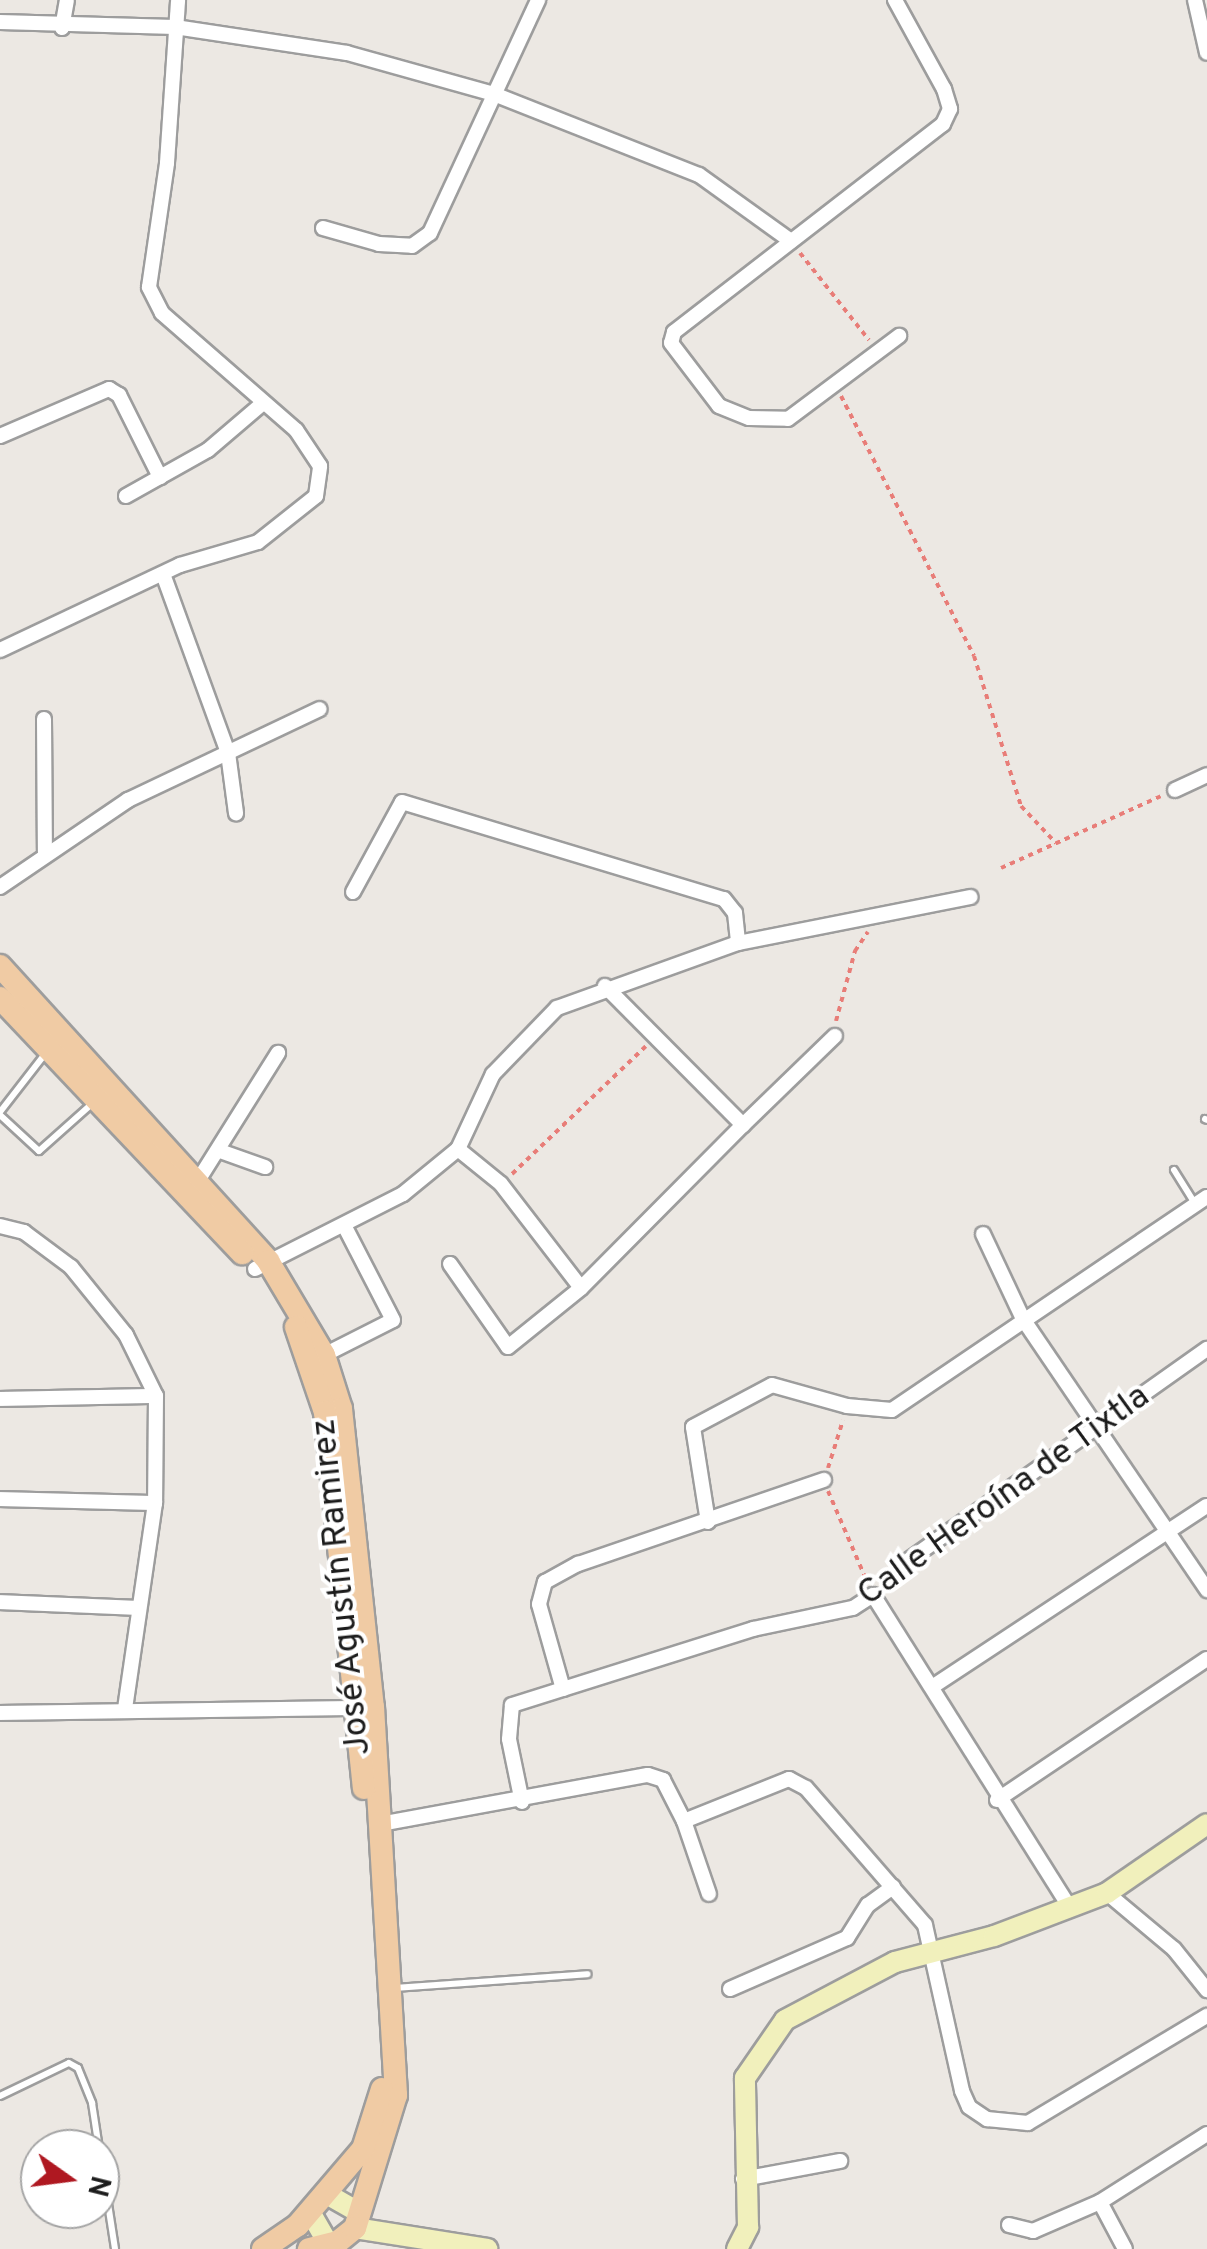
<!DOCTYPE html>
<meta charset="utf-8">
<style>
body{margin:0}
#map{position:relative;width:1207px;height:2249px;overflow:hidden;background:#ece8e3;font-family:Overpass,sans-serif}
div>[style]{position:absolute}
.path>*{height:4px;margin-top:-2px;transform-origin:0;background:repeating-linear-gradient(90deg,#e87d78 0 5px,transparent 0 10px)}
.roads{filter:drop-shadow(2px 0 #9d9d9d) drop-shadow(-2px 0 #9d9d9d) drop-shadow(0 2px #9d9d9d) drop-shadow(0 -2px #9d9d9d)}
.lane>*{height:6px;margin:-3px;padding:0 3px;transform-origin:3px;border-radius:3px;background:#fff}
.street>*{height:14px;margin:-7px;padding:0 7px;transform-origin:7px;border-radius:7px;background:#fff}
.secondary>*{height:20px;margin:-10px;padding:0 10px;transform-origin:10px;border-radius:10px;background:#f1f0bc}
.primary>*{height:22px;margin:-11px;padding:0 11px;transform-origin:11px;border-radius:11px;background:#f0cba4}
span{translate:-50% -50%;white-space:nowrap;text-align:center;line-height:1.15;-webkit-text-stroke:8px #fff;paint-order:stroke}
.street-label{font-size:35px;color:#1c1c1c}
.north{position:absolute;left:20px;top:2129px;width:100px;height:100px;box-sizing:border-box;background:#fff;border:2px solid #a4a4a4;border-radius:50%;rotate:104deg;font-size:28px;font-weight:700;line-height:40px;text-align:center;color:#1c1c1c}
.north::after{content:'';display:block;margin:auto;width:35px;height:45px;background:#af1821;clip-path:polygon(50% 0,100% 100%,50% 72%,0 100%)}
</style>
<div id="map">
<div class="path">
<i style="left:800px;top:253px;width:111px;rotate:51.6deg"></i>
<i style="left:841px;top:396px;width:292px;rotate:62.9deg"></i>
<i style="left:974px;top:656px;width:157px;rotate:72.6deg"></i>
<i style="left:1021px;top:806px;width:51px;rotate:46.6deg"></i>
<i style="left:1001px;top:868px;width:175px;rotate:-24.2deg"></i>
<i style="left:836px;top:1021px;width:73px;rotate:-74.8deg"></i>
<i style="left:855px;top:951px;width:23px;rotate:-56deg"></i>
<i style="left:512px;top:1174px;width:185px;rotate:-43.7deg"></i>
<i style="left:828px;top:1468px;width:50px;rotate:-72.6deg"></i>
<i style="left:828px;top:1491px;width:101px;rotate:66.7deg"></i>
</div>
<div class="roads">
<div class="lane">
<i style="left:0;top:1112px;width:73px;rotate:-52.2deg"></i>
<i style="left:0;top:1115px;width:53px;rotate:42.7deg"></i>
<i style="left:39px;top:1151px;width:74px;rotate:-41.7deg"></i>
<i style="left:1205px;top:1119px;width:2px;rotate:27deg"></i>
<i style="left:1174px;top:1170px;width:40px;rotate:58deg"></i>
<i style="left:394px;top:1988px;width:194px;rotate:-4.1deg"></i>
<i style="left:0;top:2096px;width:76px;rotate:-25.6deg"></i>
<i style="left:69px;top:2063px;width:10px;rotate:29deg"></i>
<i style="left:78px;top:2068px;width:38px;rotate:68deg"></i>
<i style="left:92px;top:2103px;width:47px;rotate:81.3deg"></i>
<i style="left:100px;top:2152px;width:98px;rotate:81.2deg"></i>
</div>
<div class="street">
<i style="left:895px;top:0;width:102px;rotate:61.2deg"></i>
<i style="left:944px;top:89px;width:21px;rotate:73deg"></i>
<i style="left:950px;top:109px;width:17px;rotate:115deg"></i>
<i style="left:943px;top:124px;width:340px;rotate:142.3deg"></i>
<i style="left:674px;top:332px;width:11px;rotate:105deg"></i>
<i style="left:671px;top:343px;width:79px;rotate:52.7deg"></i>
<i style="left:719px;top:406px;width:32px;rotate:22deg"></i>
<i style="left:749px;top:418px;width:39px;rotate:1deg"></i>
<i style="left:788px;top:419px;width:139px;rotate:-36.8deg"></i>
<i style="left:1195px;top:0;width:54px;rotate:77.2deg"></i>
<i style="left:0;top:22px;width:175px;rotate:1.6deg"></i>
<i style="left:175px;top:27px;width:174px;rotate:8.6deg"></i>
<i style="left:347px;top:53px;width:153px;rotate:15.6deg"></i>
<i style="left:494px;top:94px;width:220px;rotate:21.6deg"></i>
<i style="left:699px;top:175px;width:113px;rotate:35.7deg"></i>
<i style="left:62px;top:28px;width:28px;rotate:-80deg"></i>
<i style="left:323px;top:228px;width:58px;rotate:15.9deg"></i>
<i style="left:379px;top:244px;width:33px;rotate:3deg"></i>
<i style="left:412px;top:246px;width:22px;rotate:-36deg"></i>
<i style="left:430px;top:233px;width:257px;rotate:-65.1deg"></i>
<i style="left:0;top:436px;width:119px;rotate:-23.3deg"></i>
<i style="left:109px;top:389px;width:12px;rotate:31deg"></i>
<i style="left:119px;top:395px;width:92px;rotate:63.4deg"></i>
<i style="left:126px;top:496px;width:94px;rotate:-29.3deg"></i>
<i style="left:208px;top:450px;width:72px;rotate:-40.5deg"></i>
<i style="left:163px;top:574px;width:190px;rotate:70deg"></i>
<i style="left:228px;top:753px;width:61px;rotate:82.4deg"></i>
<i style="left:0;top:650px;width:199px;rotate:-25.3deg"></i>
<i style="left:180px;top:565px;width:81px;rotate:-16.4deg"></i>
<i style="left:258px;top:542px;width:74px;rotate:-38.4deg"></i>
<i style="left:316px;top:496px;width:30px;rotate:-82deg"></i>
<i style="left:320px;top:466px;width:43px;rotate:-123.7deg"></i>
<i style="left:296px;top:430px;width:178px;rotate:-138.9deg"></i>
<i style="left:162px;top:313px;width:29px;rotate:-117deg"></i>
<i style="left:149px;top:287px;width:125px;rotate:-81.7deg"></i>
<i style="left:167px;top:163px;width:163px;rotate:-86.1deg"></i>
<i style="left:44px;top:719px;width:133px;rotate:89.6deg"></i>
<i style="left:1175px;top:790px;width:35px;rotate:-25deg"></i>
<i style="left:0;top:887px;width:155px;rotate:-34.2deg"></i>
<i style="left:128px;top:800px;width:212px;rotate:-25.4deg"></i>
<i style="left:353px;top:892px;width:102px;rotate:-61.4deg"></i>
<i style="left:402px;top:802px;width:336px;rotate:16.8deg"></i>
<i style="left:724px;top:899px;width:18px;rotate:52deg"></i>
<i style="left:735px;top:913px;width:30px;rotate:84deg"></i>
<i style="left:743px;top:1125px;width:128px;rotate:-44.1deg"></i>
<i style="left:458px;top:1149px;width:55px;rotate:39.1deg"></i>
<i style="left:501px;top:1184px;width:131px;rotate:52.4deg"></i>
<i style="left:220px;top:1151px;width:48px;rotate:19.6deg"></i>
<i style="left:199px;top:1179px;width:149px;rotate:-57.9deg"></i>
<i style="left:0;top:1226px;width:25px;rotate:14deg"></i>
<i style="left:24px;top:1232px;width:59px;rotate:36.7deg"></i>
<i style="left:71px;top:1267px;width:87px;rotate:51deg"></i>
<i style="left:126px;top:1335px;width:68px;rotate:63.8deg"></i>
<i style="left:156px;top:1396px;width:107px;rotate:90.5deg"></i>
<i style="left:155px;top:1503px;width:207px;rotate:98.3deg"></i>
<i style="left:983px;top:1234px;width:94px;rotate:64.8deg"></i>
<i style="left:1023px;top:1319px;width:328px;rotate:55.8deg"></i>
<i style="left:450px;top:1264px;width:101px;rotate:55.1deg"></i>
<i style="left:508px;top:1347px;width:94px;rotate:-38.9deg"></i>
<i style="left:581px;top:1288px;width:230px;rotate:-45.2deg"></i>
<i style="left:743px;top:1125px;width:196px;rotate:-134.8deg"></i>
<i style="left:255px;top:1269px;width:166px;rotate:-26.9deg"></i>
<i style="left:403px;top:1194px;width:71px;rotate:-39.3deg"></i>
<i style="left:458px;top:1149px;width:83px;rotate:-65deg"></i>
<i style="left:493px;top:1074px;width:92px;rotate:-45.9deg"></i>
<i style="left:557px;top:1008px;width:192px;rotate:-19.8deg"></i>
<i style="left:738px;top:943px;width:237px;rotate:-11.2deg"></i>
<i style="left:324px;top:1355px;width:77px;rotate:-26.9deg"></i>
<i style="left:393px;top:1320px;width:105px;rotate:-117.3deg"></i>
<i style="left:0;top:1399px;width:156px;rotate:-1.1deg"></i>
<i style="left:0;top:1499px;width:155px;rotate:1.5deg"></i>
<i style="left:708px;top:1522px;width:96px;rotate:-99deg"></i>
<i style="left:693px;top:1427px;width:89px;rotate:-28deg"></i>
<i style="left:772px;top:1385px;width:78px;rotate:15.6deg"></i>
<i style="left:847px;top:1406px;width:45px;rotate:5.1deg"></i>
<i style="left:892px;top:1410px;width:380px;rotate:-34.1deg"></i>
<i style="left:906px;top:1562px;width:369px;rotate:-35.3deg"></i>
<i style="left:0;top:1602px;width:138px;rotate:2.5deg"></i>
<i style="left:932px;top:1687px;width:329px;rotate:-33.4deg"></i>
<i style="left:563px;top:1689px;width:88px;rotate:-105.8deg"></i>
<i style="left:539px;top:1604px;width:23px;rotate:-75deg"></i>
<i style="left:545px;top:1582px;width:38px;rotate:-29deg"></i>
<i style="left:578px;top:1564px;width:260px;rotate:-18.9deg"></i>
<i style="left:0;top:1713px;width:362px;rotate:-0.8deg"></i>
<i style="left:997px;top:1800px;width:253px;rotate:-33.9deg"></i>
<i style="left:522px;top:1802px;width:64px;rotate:-101.7deg"></i>
<i style="left:509px;top:1739px;width:34px;rotate:-85deg"></i>
<i style="left:512px;top:1705px;width:253px;rotate:-17.5deg"></i>
<i style="left:753px;top:1629px;width:102px;rotate:-11.9deg"></i>
<i style="left:853px;top:1608px;width:24px;rotate:-33deg"></i>
<i style="left:873px;top:1595px;width:371px;rotate:57.8deg"></i>
<i style="left:684px;top:1821px;width:113px;rotate:-21.8deg"></i>
<i style="left:789px;top:1779px;width:19px;rotate:28deg"></i>
<i style="left:806px;top:1788px;width:181px;rotate:49deg"></i>
<i style="left:925px;top:1925px;width:170px;rotate:77.4deg"></i>
<i style="left:962px;top:2091px;width:17px;rotate:66deg"></i>
<i style="left:969px;top:2107px;width:22px;rotate:34deg"></i>
<i style="left:987px;top:2119px;width:41px;rotate:5.6deg"></i>
<i style="left:1028px;top:2123px;width:209px;rotate:-30.9deg"></i>
<i style="left:380px;top:1824px;width:272px;rotate:-10.4deg"></i>
<i style="left:648px;top:1775px;width:16px;rotate:18deg"></i>
<i style="left:663px;top:1780px;width:46px;rotate:62.9deg"></i>
<i style="left:684px;top:1821px;width:77px;rotate:71.1deg"></i>
<i style="left:1107px;top:1893px;width:87px;rotate:39.9deg"></i>
<i style="left:1174px;top:1949px;width:53px;rotate:51.2deg"></i>
<i style="left:730px;top:1989px;width:128px;rotate:-23.6deg"></i>
<i style="left:847px;top:1938px;width:39px;rotate:-58deg"></i>
<i style="left:868px;top:1905px;width:31px;rotate:-36deg"></i>
<i style="left:743px;top:2179px;width:99px;rotate:-10.5deg"></i>
<i style="left:1100px;top:2202px;width:53px;rotate:62deg"></i>
<i style="left:1009px;top:2225px;width:25px;rotate:14deg"></i>
<i style="left:1033px;top:2231px;width:73px;rotate:-23.4deg"></i>
<i style="left:1100px;top:2202px;width:127px;rotate:-32.4deg"></i>
</div>
<div class="secondary">
<i style="left:325px;top:2193px;width:40px;rotate:29.7deg"></i>
<i style="left:310px;top:2212px;width:38px;rotate:60deg"></i>
<i style="left:355px;top:2228px;width:134px;rotate:9deg"></i>
<i style="left:737px;top:2249px;width:25px;rotate:-63deg"></i>
<i style="left:748px;top:2227px;width:149px;rotate:-91.2deg"></i>
<i style="left:745px;top:2078px;width:70px;rotate:-55.4deg"></i>
<i style="left:785px;top:2020px;width:124px;rotate:-27.8deg"></i>
<i style="left:895px;top:1962px;width:102px;rotate:-14.7deg"></i>
<i style="left:994px;top:1936px;width:121px;rotate:-20.8deg"></i>
<i style="left:1107px;top:1893px;width:121px;rotate:-34.6deg"></i>
</div>
<div class="primary">
<i style="left:0;top:966px;width:399px;rotate:47.7deg"></i>
<i style="left:268px;top:1261px;width:109px;rotate:59.2deg"></i>
<i style="left:324px;top:1355px;width:57px;rotate:72.5deg"></i>
<i style="left:341px;top:1409px;width:300px;rotate:83.9deg"></i>
<i style="left:373px;top:1707px;width:389px;rotate:86.6deg"></i>
<i style="left:396px;top:2095px;width:139px;rotate:107.1deg"></i>
<i style="left:355px;top:2228px;width:22px;rotate:141deg"></i>
<i style="left:338px;top:2242px;width:30px;rotate:166deg"></i>
<i style="left:0;top:998px;width:352px;rotate:46.5deg"></i>
<i style="left:296px;top:1327px;width:90px;rotate:71.2deg"></i>
<i style="left:325px;top:1412px;width:378px;rotate:84.1deg"></i>
<i style="left:263px;top:2249px;width:42px;rotate:-34.4deg"></i>
<i style="left:298px;top:2225px;width:100px;rotate:-49.5deg"></i>
<i style="left:363px;top:2149px;width:63px;rotate:-72.4deg"></i>
</div>
</div>
<div class="street-label">
<span style="left:1004px;top:1496px;rotate:-36deg">Calle Heroína de Tixtla</span>
<span style="left:342px;top:1587px;rotate:-96deg">José Agustín Ramirez</span>
</div>
<div class="north">N</div>
</div>
